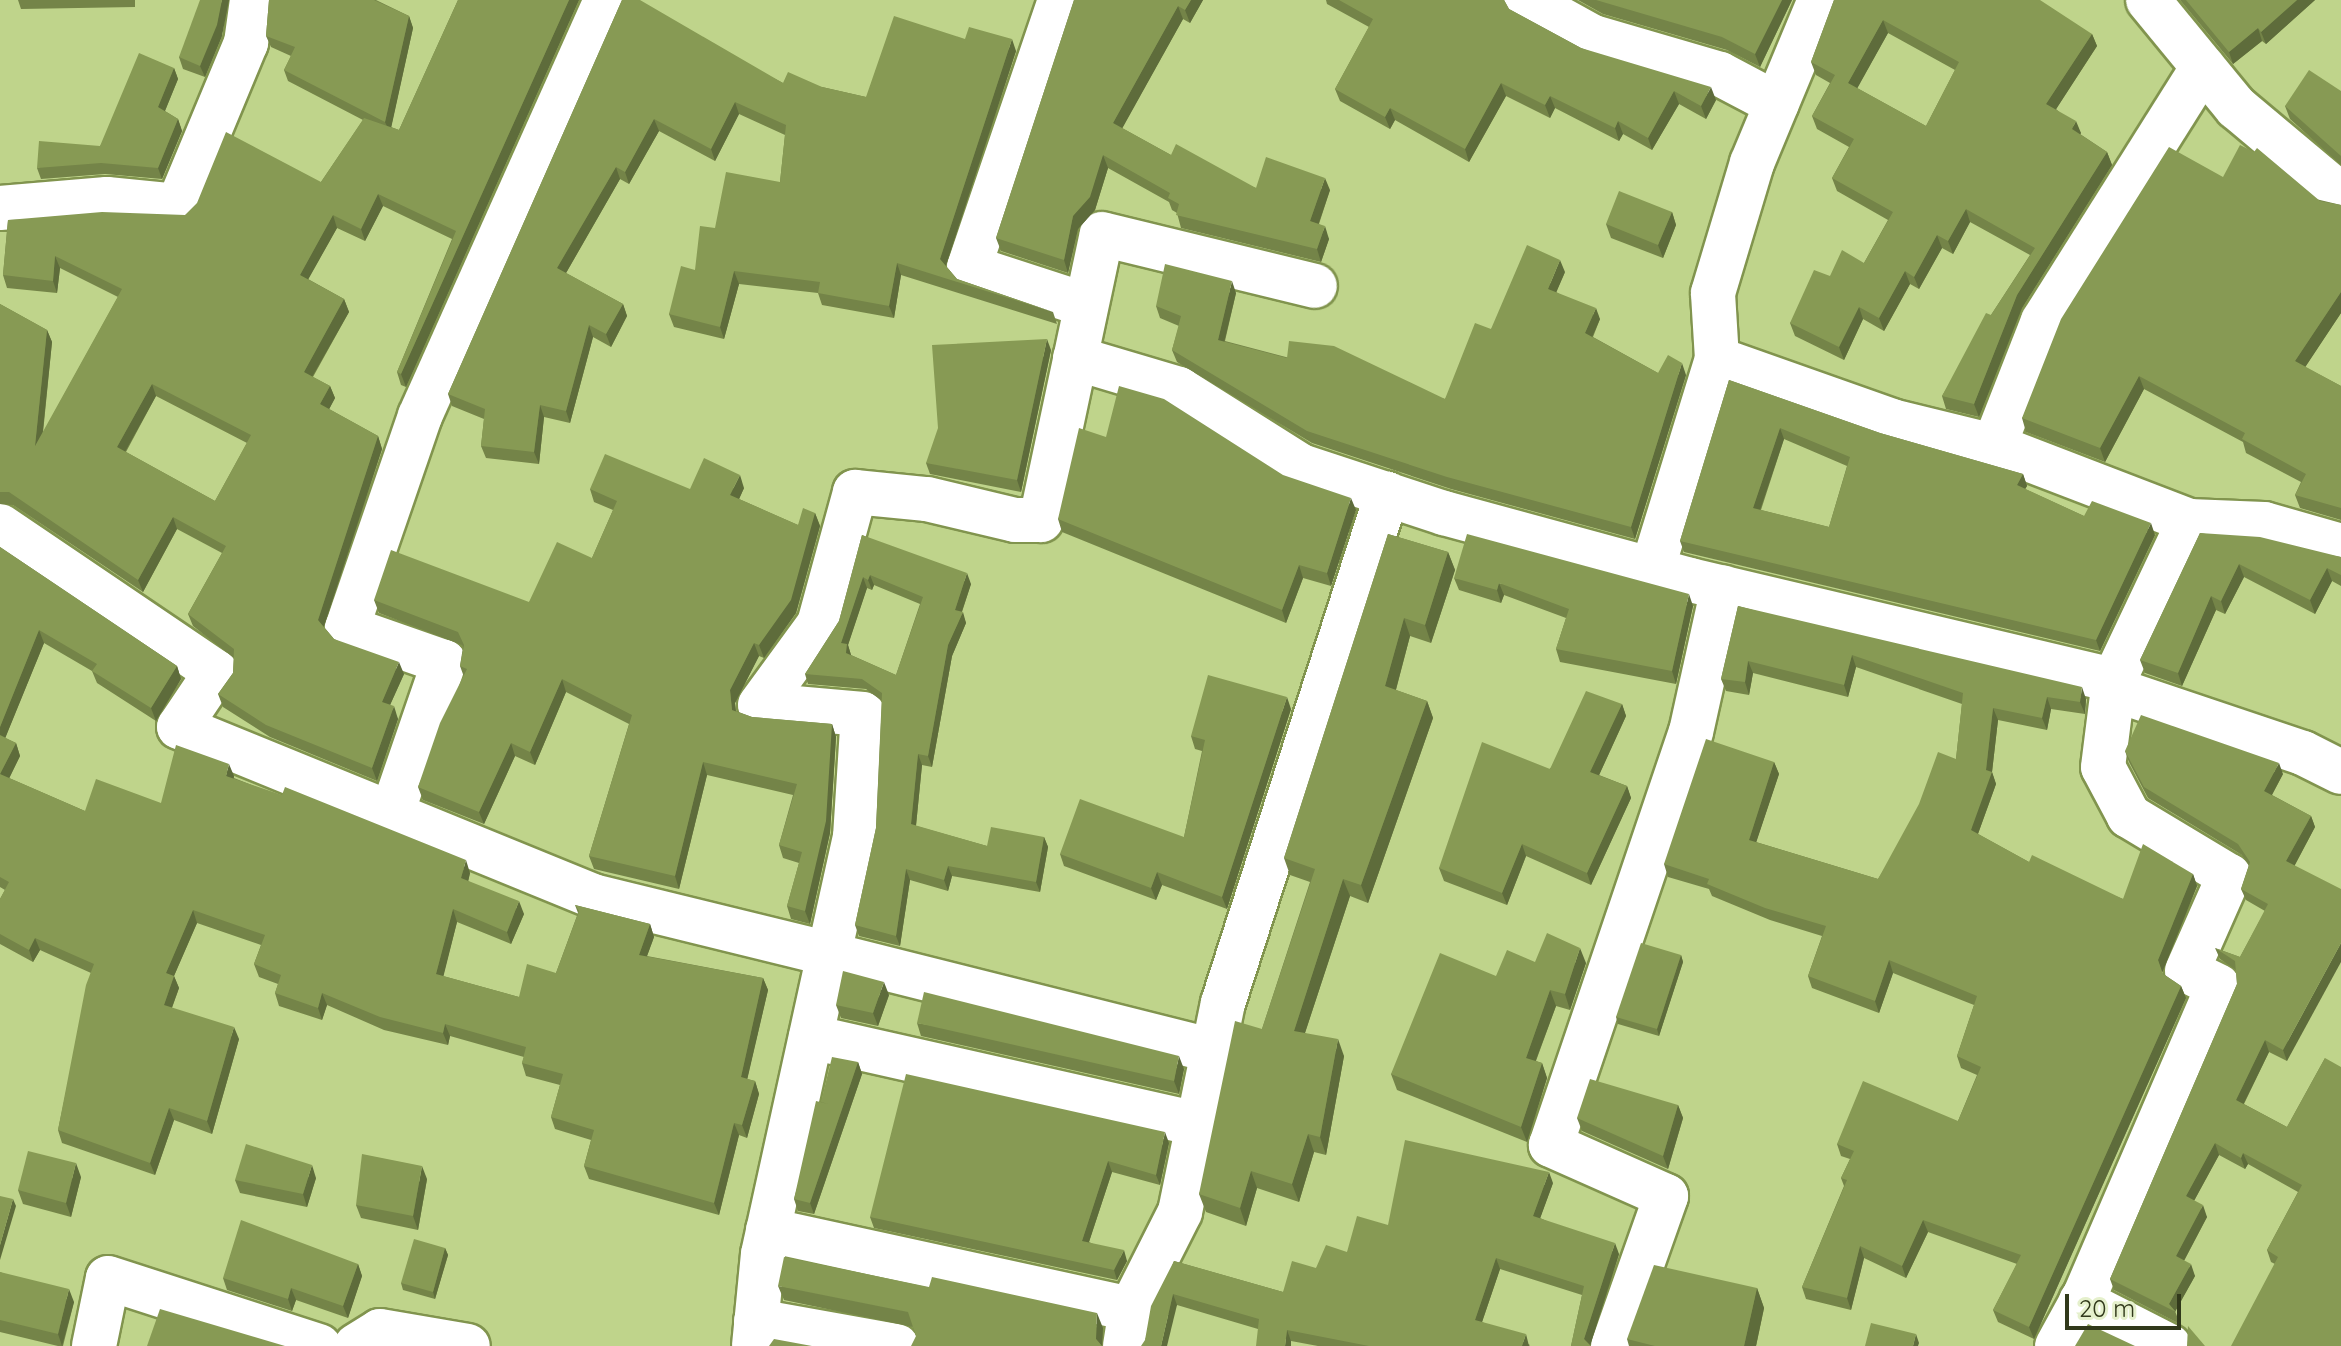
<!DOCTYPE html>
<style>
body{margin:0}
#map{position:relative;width:2341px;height:1346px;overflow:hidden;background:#bfd48b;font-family:Quicksand,sans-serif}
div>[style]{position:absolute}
.roads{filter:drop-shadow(2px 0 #81944e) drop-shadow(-2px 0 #81944e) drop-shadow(0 2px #81944e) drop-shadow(0 -2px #81944e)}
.minor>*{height:44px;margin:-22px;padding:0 22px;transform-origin:22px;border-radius:22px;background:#fff}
.wall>*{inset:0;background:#748448}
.shaded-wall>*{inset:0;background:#5e6c3b}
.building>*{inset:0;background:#879a54}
span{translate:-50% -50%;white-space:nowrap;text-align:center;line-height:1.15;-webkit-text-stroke:7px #e5f0cc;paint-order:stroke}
.scale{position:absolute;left:2065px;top:1294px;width:116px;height:36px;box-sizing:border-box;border:4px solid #31391b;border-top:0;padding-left:10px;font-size:24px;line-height:28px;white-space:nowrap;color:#31391b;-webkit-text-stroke:6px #e5f0cc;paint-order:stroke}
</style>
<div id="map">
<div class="roads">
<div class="minor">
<i style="left:1060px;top:0;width:282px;rotate:108.8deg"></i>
<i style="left:969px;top:267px;width:123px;rotate:18deg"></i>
<i style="left:1526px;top:0;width:77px;rotate:28.9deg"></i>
<i style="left:1593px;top:37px;width:132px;rotate:16.2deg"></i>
<i style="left:1720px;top:74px;width:64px;rotate:27.8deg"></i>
<i style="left:2148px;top:0;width:139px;rotate:50.6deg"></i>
<i style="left:2236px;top:107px;width:137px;rotate:40deg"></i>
<i style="left:0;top:208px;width:107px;rotate:-4.8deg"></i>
<i style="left:107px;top:199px;width:71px;rotate:5.6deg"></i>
<i style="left:178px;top:206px;width:177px;rotate:-67.4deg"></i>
<i style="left:246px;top:43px;width:43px;rotate:-82.1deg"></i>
<i style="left:1075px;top:358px;width:109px;rotate:16.6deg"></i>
<i style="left:1179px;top:389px;width:144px;rotate:32.3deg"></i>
<i style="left:1301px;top:466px;width:151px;rotate:18.2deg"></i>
<i style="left:1444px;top:513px;width:255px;rotate:15.2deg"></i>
<i style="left:1690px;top:580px;width:436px;rotate:13.3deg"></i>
<i style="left:2114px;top:680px;width:176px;rotate:-64.7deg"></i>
<i style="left:2189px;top:521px;width:75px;rotate:2.3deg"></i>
<i style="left:2264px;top:524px;width:80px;rotate:15.9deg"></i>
<i style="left:1717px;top:359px;width:186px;rotate:19.5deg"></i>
<i style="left:1892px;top:421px;width:105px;rotate:13.8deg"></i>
<i style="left:1994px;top:446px;width:209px;rotate:21deg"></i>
<i style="left:1994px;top:446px;width:134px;rotate:-68.6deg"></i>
<i style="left:2043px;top:321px;width:300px;rotate:-57.8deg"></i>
<i style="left:0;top:526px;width:261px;rotate:34.1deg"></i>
<i style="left:216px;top:672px;width:66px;rotate:123.9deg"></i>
<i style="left:179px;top:727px;width:447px;rotate:22.2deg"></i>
<i style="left:593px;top:896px;width:243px;rotate:13.8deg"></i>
<i style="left:829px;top:954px;width:307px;rotate:102.4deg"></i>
<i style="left:763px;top:1254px;width:92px;rotate:95.6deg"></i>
<i style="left:1652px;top:570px;width:221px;rotate:-72.9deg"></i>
<i style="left:1717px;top:359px;width:66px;rotate:-93.5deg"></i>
<i style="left:1713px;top:293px;width:136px;rotate:-73.3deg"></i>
<i style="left:1752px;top:163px;width:177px;rotate:-67.4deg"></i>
<i style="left:2113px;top:689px;width:200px;rotate:18.6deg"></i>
<i style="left:2303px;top:753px;width:42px;rotate:26.6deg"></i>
<i style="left:392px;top:813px;width:160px;rotate:-71deg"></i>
<i style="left:444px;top:662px;width:103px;rotate:-160.7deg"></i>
<i style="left:347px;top:628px;width:224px;rotate:-71deg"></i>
<i style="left:420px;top:416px;width:456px;rotate:-65.9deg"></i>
<i style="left:811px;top:1037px;width:397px;rotate:12.7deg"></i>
<i style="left:1214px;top:1051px;width:397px;rotate:-165.9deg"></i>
<i style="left:829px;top:954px;width:120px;rotate:-77.5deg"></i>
<i style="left:855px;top:837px;width:123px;rotate:-86.3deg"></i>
<i style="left:863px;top:714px;width:103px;rotate:-175deg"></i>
<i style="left:760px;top:705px;width:100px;rotate:-53.9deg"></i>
<i style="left:819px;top:624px;width:137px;rotate:-74.7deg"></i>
<i style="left:855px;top:492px;width:72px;rotate:5.6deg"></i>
<i style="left:927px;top:499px;width:90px;rotate:13.4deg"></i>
<i style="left:1015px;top:520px;width:26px"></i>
<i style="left:1041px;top:520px;width:292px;rotate:-78deg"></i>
<i style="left:1102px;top:234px;width:219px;rotate:13.7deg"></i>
<i style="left:768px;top:1230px;width:371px;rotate:12.3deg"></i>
<i style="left:2081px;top:1301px;width:99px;rotate:27.1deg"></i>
<i style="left:756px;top:1321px;width:143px;rotate:10.1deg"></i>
<i style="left:94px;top:1346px;width:69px;rotate:-78.4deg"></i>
<i style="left:108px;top:1278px;width:222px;rotate:17.9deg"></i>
<i style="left:356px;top:1346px;width:28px;rotate:-32deg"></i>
<i style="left:380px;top:1331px;width:89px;rotate:9.7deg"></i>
<i style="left:1125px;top:1346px;width:37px;rotate:-81deg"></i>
<i style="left:1131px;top:1309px;width:109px;rotate:-63.2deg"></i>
<i style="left:1180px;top:1212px;width:213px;rotate:-78.4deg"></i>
<i style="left:1223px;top:1003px;width:535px;rotate:-72.14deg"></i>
<i style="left:1613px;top:1346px;width:159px;rotate:-70.5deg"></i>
<i style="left:1666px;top:1196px;width:126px;rotate:-156.1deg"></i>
<i style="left:1551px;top:1145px;width:436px;rotate:-71.3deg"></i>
<i style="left:1691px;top:732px;width:148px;rotate:-77.5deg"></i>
<i style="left:2057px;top:1346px;width:58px;rotate:-61.2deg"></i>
<i style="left:2085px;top:1295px;width:336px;rotate:-66.7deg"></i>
<i style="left:2218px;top:986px;width:34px;rotate:-154deg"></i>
<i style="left:2187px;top:971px;width:104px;rotate:-66.1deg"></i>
<i style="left:2229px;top:876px;width:117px;rotate:-149deg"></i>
<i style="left:2129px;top:816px;width:55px;rotate:-118deg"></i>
<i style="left:2103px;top:767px;width:88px;rotate:-82.8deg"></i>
</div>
</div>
<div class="wall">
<i style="clip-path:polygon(18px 0,135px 0,135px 7px,21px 9px)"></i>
<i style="clip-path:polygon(evenodd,269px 0,376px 0,409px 16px,413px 28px,391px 127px,399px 130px,458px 0,579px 0,406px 387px,401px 385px,397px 372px,452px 239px,383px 206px,365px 241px,337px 228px,308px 279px,344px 299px,349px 312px,313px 377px,330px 386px,335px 398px,329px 409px,378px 436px,382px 449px,324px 627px,334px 639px,404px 674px,390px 705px,398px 719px,377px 781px,270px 737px,223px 707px,218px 694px,233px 673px,234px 658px,193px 626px,188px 614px,222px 553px,177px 529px,143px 592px,13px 505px,0 504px,0 304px,47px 330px,52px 342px,43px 433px,118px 297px,60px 268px,57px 293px,7px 288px,3px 275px,8px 220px,185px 215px,321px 182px,363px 120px,288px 81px,284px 70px,291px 56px,271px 47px,266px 36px,269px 0,156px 396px,247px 443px,215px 501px,126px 452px,156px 396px)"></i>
<i style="clip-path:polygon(622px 0,783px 83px,822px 87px,866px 97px,965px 39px,1016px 51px,946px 266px,957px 279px,1053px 312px,1057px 324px,901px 275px,894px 318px,822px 305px,818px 293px,739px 284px,724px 339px,674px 327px,669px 314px,695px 270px,780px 182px,785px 135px,739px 114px,715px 161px,659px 131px,629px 184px,620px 179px,566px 273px,623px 304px,627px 316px,611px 347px,593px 337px,570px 423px,544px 417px,539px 464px,486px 458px,481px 446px,484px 419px,452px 406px,448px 394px)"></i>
<i style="clip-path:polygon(1074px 0,1203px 0,1190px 23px,1183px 19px,1122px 128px,1171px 155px,1256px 188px,1330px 190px,1319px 224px,1329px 239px,1321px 262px,1181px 228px,1177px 213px,1172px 210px,1169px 202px,1108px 168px,1095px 210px,1078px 229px,1068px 273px,1001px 251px,996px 238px)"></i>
<i style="clip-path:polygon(1326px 0,1504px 0,1509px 9px,1581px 48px,1716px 100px,1706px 119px,1679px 104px,1652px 150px,1623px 134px,1619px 141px,1555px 108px,1550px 118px,1506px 96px,1469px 162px,1395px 120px,1390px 129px,1340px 101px,1335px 89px,1369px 27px,1327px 4px)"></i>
<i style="clip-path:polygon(1578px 0,1792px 0,1760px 67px,1727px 50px,1603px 14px)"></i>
<i style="clip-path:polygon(evenodd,1834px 0,2092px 34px,2097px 46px,2056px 109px,2081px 133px,2080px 134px,2107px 152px,2112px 165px,2022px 308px,1979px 417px,1946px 409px,1942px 396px,1991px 315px,2030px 255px,1970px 222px,1953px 254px,1942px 248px,1919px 289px,1910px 284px,1884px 331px,1863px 319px,1844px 360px,1795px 336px,1790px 323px,1830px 276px,1864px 263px,1888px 220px,1837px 191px,1832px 178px,1849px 147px,1817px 129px,1812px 116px,1830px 83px,1816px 75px,1811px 62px,1834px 0,1888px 33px,1955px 70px,1926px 126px,1857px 88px,1888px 33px)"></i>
<i style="clip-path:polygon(2180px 0,2315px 0,2266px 44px,2262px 41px,2233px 64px)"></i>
<i style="clip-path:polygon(222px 36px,205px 77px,183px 69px,179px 57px)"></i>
<i style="clip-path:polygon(174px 68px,178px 79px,165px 111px,178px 119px,182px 131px,162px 179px,105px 174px,41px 179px,37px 168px,100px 146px)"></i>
<i style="clip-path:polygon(2341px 91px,2341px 165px,2290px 119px,2285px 106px)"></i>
<i style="clip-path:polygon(2223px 177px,2341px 205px,2341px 313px,2305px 367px,2341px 386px,2341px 520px,2300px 508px,2295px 495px,2301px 482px,2246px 453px,2243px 442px,2144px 389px,2105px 462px,2026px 432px,2022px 418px)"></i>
<i style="clip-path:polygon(1672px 212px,1676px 225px,1663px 258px,1611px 238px,1606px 224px)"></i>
<i style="clip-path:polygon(1565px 272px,1556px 292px,1600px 319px,1593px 337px,1658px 373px,1686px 375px,1635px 539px,1451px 489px,1312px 443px,1177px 362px,1172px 350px,1179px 326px,1160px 318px,1156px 306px,1236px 293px,1225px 341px,1445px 399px,1491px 329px)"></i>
<i style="clip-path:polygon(1051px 350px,1021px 492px,930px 474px,926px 463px)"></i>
<i style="clip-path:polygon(evenodd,1729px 380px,1880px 433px,2023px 474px,2027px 486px,2025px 489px,2084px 516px,2155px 535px,2100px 651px,1684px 552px,1680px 541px,1729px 380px,1784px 439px,1847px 466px,1829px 527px,1761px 510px,1784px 439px)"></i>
<i style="clip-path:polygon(1106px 437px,1356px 510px,1331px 586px,1303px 578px,1286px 623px,1062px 532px,1058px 519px)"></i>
<i style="clip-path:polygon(744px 488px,739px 499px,798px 525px,815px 513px,820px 526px,796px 613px,764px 658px,759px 656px,735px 703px,736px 711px,752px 717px,832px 724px,836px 737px,830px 833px,810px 924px,791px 919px,787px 906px,799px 863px,783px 858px,779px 845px,793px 795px,707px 775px,679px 889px,594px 869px,589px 856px,629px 724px,566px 692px,535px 765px,515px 756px,484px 824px,423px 800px,418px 787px,464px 677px,460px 666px,463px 647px,462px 645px,379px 613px,374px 600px,529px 602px,592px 558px,613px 510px,594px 502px,590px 489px,690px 489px)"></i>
<i style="clip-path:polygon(2200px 533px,2341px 557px,2341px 586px,2332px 581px,2315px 614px,2244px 577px,2225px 614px,2216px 610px,2182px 686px,2145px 673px,2140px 660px)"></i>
<i style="clip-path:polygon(1388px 534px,1448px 552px,1455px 570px,1431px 643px,1410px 636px,1396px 690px,1427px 701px,1433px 718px,1368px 903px,1350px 896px,1305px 1033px,1344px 1056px,1326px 1155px,1314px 1152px,1299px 1202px,1257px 1188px,1246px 1226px,1206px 1212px,1199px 1194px,1262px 1029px,1310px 882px,1290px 875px,1284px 858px)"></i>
<i style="clip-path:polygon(evenodd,862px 535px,971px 584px,962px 612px,966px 623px,952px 656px,932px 767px,922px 765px,916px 826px,987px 846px,1044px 837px,1048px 847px,1040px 892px,952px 876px,948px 891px,910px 880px,900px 946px,859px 936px,855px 925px,876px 828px,882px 701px,866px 689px,808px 684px,805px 674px,839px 621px,862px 535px,874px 585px,920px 604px,896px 675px,851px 655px,848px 645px,867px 588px,872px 590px,874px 585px)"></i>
<i style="clip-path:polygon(0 547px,177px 666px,181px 679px,156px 721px,97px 683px,92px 671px,44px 643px,5px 738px,16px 743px,20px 756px,9px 778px,85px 811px,161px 803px,234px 776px,234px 778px,470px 873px,468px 881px,524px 914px,511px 944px,457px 922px,443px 976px,519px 997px,556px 973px,578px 913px,575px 905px,650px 924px,654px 937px,647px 956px,763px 978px,768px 990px,747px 1079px,755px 1081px,759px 1094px,747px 1138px,739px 1135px,719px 1215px,589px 1179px,584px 1166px,591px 1140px,555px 1129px,551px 1117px,560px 1085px,526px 1076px,522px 1063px,524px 1057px,450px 1036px,448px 1045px,384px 1030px,327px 1005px,322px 1020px,279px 1006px,275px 993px,278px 984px,259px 977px,254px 964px,261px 945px,197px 923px,174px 976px,179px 988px,172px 1008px,239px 1039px,212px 1134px,174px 1120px,155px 1175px,62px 1143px,58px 1130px,91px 973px,40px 950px,33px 962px,0 944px,0 899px,5px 890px,0 887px)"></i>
<i style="clip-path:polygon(1454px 578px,1693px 606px,1676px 684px,1560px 662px,1556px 649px,1566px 618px,1504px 595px,1501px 603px,1459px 590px)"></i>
<i style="clip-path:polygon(1738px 606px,2086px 699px,2085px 714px,2051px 709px,2047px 730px,1998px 720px,1992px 772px,1996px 784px,1978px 834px,2029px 862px,2123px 899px,2193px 874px,2197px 886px,2162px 973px,2181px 986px,2186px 998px,2034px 1339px,1998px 1322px,1993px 1310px,2017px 1264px,1928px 1232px,1906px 1278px,1864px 1258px,1851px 1310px,1806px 1299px,1802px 1287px,1844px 1186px,1841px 1178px,1850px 1159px,1841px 1156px,1837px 1144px,1958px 1121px,1977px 1075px,1961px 1068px,1957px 1056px,1974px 1005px,1893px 973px,1879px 1013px,1812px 988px,1808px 976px,1822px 936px,1770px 920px,1712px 896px,1709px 889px,1668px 877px,1664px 864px,1774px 762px,1779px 774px,1756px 842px,1878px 879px,1956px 759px,1962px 704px,1856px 667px,1848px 697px,1753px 673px,1749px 695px,1726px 691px,1721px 679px)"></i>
<i style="clip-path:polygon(1622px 704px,1626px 716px,1599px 775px,1627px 786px,1631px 798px,1591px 885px,1526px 856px,1507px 905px,1444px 881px,1439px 868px)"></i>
<i style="clip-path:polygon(1291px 709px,1227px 909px,1162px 885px,1156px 900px,1064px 866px,1060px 854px,1184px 837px,1202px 751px,1195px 749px,1191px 736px)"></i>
<i style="clip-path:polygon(2125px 751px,2283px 774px,2272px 795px,2311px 816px,2315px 827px,2295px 865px,2287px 1061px,2269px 1052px,2244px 1104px,2287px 1127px,2325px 1058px,2341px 1346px,2275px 1264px,2271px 1262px,2267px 1250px,2298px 1192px,2248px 1164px,2245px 1169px,2219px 1155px,2194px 1201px,2207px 1217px,2184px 1261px,2195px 1276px,2175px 1311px,2180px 1324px,2114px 1290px,2110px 1279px,2237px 984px,2236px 970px,2220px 959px,2215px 948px,2240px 957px,2265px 911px,2246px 900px,2241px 889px,2249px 865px,2242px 855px,2148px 798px,2129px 762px)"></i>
<i style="clip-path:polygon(1681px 955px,1683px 962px,1659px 1036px,1618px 1024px,1616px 1017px)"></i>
<i style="clip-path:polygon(1535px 962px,1586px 963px,1570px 1010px,1556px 1006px,1536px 1061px,1542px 1063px,1547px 1078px,1527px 1142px,1397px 1090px,1391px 1074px,1496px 976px)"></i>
<i style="clip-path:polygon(889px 995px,878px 1026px,841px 1018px,836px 1005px)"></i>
<i style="clip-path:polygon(917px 1023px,1184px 1069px,1179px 1094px,921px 1036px)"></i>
<i style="clip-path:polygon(858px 1062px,862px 1074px,814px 1214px,798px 1211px,794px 1199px,821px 1102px)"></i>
<i style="clip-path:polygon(1678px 1105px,1683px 1118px,1668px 1169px,1582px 1131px,1577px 1118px)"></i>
<i style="clip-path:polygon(1169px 1143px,1160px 1185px,1112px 1172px,1089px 1242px,1127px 1261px,1117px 1280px,874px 1228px,870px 1217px)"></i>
<i style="clip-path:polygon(81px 1177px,71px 1217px,23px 1204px,18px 1190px)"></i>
<i style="clip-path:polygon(316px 1178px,307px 1207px,240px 1193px,235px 1180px)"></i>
<i style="clip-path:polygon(427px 1179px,418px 1230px,361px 1218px,356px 1205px)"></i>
<i style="clip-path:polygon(1553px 1183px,1540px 1218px,1619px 1254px,1590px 1345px,1571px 1346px,1582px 1295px,1500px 1269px,1482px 1322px,1530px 1345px,1529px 1346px,1318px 1346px,1291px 1341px,1258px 1329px,1177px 1305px,1145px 1340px,1174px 1261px,1283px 1292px,1316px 1268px,1347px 1252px,1388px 1225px)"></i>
<i style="clip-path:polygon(445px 1248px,448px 1255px,435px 1299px,403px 1290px,401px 1283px)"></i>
<i style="clip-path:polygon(358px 1264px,362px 1276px,348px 1318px,296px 1300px,292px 1311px,227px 1290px,223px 1278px)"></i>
<i style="clip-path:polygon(0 1272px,74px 1302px,63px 1346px,58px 1346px,0 1332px)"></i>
<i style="clip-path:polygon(778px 1286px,1103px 1328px,1102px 1346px,916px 1336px,913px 1327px,784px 1300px)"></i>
<i style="clip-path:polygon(1757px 1288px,1764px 1308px,1756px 1346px,1629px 1346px,1627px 1339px)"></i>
</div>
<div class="shaded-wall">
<i style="clip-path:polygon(222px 0,229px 0,222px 36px,205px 77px,200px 66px)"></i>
<i style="clip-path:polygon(569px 0,579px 0,406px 387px,401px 374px)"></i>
<i style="clip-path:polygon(1191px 0,1203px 0,1190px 23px,1185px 10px)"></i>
<i style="clip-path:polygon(1782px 0,1792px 0,1760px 67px,1755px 54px)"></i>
<i style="clip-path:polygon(2297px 0,2315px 0,2266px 44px,2261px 32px)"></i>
<i style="clip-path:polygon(1178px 6px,1183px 19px,1118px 136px,1113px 123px)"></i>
<i style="clip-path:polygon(409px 16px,413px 28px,390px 133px,385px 122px)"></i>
<i style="clip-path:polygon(1883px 20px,1888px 33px,1853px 96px,1848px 83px)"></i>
<i style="clip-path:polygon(2258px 28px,2262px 41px,2233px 64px,2229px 52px)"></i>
<i style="clip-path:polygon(2092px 34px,2097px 46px,2051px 117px,2046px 104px)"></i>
<i style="clip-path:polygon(1012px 39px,1016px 51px,944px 271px,940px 259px)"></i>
<i style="clip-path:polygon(174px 68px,178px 79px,162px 118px,158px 107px)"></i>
<i style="clip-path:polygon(1501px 83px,1506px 96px,1469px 162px,1465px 149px)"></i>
<i style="clip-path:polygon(1711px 87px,1716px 100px,1706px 119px,1701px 106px)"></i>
<i style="clip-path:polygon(1674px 91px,1679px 104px,1652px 150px,1648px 138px)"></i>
<i style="clip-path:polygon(1550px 96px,1555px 108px,1550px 118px,1545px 105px)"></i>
<i style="clip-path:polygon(735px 102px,739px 114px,715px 161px,711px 149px)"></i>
<i style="clip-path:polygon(1390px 108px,1395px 120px,1390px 129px,1385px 117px)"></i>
<i style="clip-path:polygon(178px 119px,182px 131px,162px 179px,158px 168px)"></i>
<i style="clip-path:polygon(654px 119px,659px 131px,629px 184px,625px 172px)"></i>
<i style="clip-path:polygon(1618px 121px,1623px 134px,1619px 141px,1615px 128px)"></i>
<i style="clip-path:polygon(2076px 121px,2081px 133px,2076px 142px,2072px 129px)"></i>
<i style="clip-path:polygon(2107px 152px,2112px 165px,2022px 308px,1979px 417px,1974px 404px,2017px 295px)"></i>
<i style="clip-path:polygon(1103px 155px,1108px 168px,1095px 210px,1078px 229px,1068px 273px,1064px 260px,1073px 216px)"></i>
<i style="clip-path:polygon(616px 167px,620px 179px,562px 280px,557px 268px)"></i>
<i style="clip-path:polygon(1325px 178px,1330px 190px,1315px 234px,1310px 221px)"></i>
<i style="clip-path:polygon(378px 194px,383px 206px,365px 241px,361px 229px)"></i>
<i style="clip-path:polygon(1966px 209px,1970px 222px,1953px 254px,1948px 241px)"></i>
<i style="clip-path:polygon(1672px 212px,1676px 225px,1663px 258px,1658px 245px)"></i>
<i style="clip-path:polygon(333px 215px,337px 228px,304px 287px,300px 275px)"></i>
<i style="clip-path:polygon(1325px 226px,1329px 239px,1321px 262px,1317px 249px)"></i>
<i style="clip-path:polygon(1937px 235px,1942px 248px,1919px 289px,1914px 277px)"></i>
<i style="clip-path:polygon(55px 256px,60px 268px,57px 293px,53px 281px)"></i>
<i style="clip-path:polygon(1560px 260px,1565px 272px,1553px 300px,1548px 289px)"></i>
<i style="clip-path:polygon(897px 263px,901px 275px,894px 318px,889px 306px)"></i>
<i style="clip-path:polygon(734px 271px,739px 284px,724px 339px,720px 327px)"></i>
<i style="clip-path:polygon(1905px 271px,1910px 284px,1884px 331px,1879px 318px)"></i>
<i style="clip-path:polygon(1232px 281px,1236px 293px,1222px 351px,1218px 340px)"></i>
<i style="clip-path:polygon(2341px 292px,2341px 313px,2300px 375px,2295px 361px)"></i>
<i style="clip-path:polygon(344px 299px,349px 312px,308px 384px,304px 372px)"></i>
<i style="clip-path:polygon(623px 304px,627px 316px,611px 347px,606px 334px)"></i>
<i style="clip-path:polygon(1859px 307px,1863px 319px,1844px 360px,1839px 347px)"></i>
<i style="clip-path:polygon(1596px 308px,1600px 319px,1589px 344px,1585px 333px)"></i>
<i style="clip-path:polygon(589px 325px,593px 337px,570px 423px,566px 411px)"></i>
<i style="clip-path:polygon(47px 330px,52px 342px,40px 458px,35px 446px)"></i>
<i style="clip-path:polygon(1047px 339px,1051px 350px,1021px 492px,1017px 480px)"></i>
<i style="clip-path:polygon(1682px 363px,1686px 375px,1635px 539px,1631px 527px)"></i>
<i style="clip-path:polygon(2139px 376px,2144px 389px,2105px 462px,2100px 448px)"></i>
<i style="clip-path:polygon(152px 384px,156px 396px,121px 459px,117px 447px)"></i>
<i style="clip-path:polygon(330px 386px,335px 398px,325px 417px,320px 404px)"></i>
<i style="clip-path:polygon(540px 405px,544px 417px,539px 464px,534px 452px)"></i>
<i style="clip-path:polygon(1780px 428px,1784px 439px,1757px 519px,1753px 508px)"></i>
<i style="clip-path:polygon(378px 436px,382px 449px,322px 632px,318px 620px)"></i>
<i style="clip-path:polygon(2023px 474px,2027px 486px,2021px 496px,2017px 485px)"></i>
<i style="clip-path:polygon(740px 475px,744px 488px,735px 508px,730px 495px)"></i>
<i style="clip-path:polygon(1351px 498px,1356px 510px,1331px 586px,1327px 573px)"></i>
<i style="clip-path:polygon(815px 513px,820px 526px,796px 613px,764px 658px,759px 645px)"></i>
<i style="clip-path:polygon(173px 517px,177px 529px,143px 592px,138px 580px)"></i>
<i style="clip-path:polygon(2151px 523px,2155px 535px,2100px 651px,2096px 640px)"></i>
<i style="clip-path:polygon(1448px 552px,1455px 570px,1431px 643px,1425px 625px)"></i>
<i style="clip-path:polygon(2239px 564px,2244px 577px,2225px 614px,2221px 601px)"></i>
<i style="clip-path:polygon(1299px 565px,1303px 578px,1286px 623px,1282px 610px)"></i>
<i style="clip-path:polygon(2327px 568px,2332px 581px,2315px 614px,2310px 600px)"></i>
<i style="clip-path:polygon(967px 573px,971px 584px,959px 620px,955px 610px)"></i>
<i style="clip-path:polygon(870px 575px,874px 585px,872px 590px,868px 580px)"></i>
<i style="clip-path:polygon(863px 577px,867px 588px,848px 645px,851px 655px,850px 663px,841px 643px)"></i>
<i style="clip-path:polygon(1499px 583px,1504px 595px,1501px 603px,1497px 590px)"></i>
<i style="clip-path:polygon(1689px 594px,1693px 606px,1676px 684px,1672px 671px)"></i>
<i style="clip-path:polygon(2211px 596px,2216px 610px,2182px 686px,2178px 673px)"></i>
<i style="clip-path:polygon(963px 612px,966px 623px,952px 656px,932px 767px,928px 756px,948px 645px)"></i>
<i style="clip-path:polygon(1404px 618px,1410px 636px,1392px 704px,1385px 686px)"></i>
<i style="clip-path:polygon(39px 630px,44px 643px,2px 746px,0 741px,0 727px)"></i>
<i style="clip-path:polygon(754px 643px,759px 656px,735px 703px,737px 722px,732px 710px,730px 690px)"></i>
<i style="clip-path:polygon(1852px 655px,1856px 667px,1848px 697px,1844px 685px)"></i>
<i style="clip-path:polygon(1748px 661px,1753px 673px,1749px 695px,1745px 682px)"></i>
<i style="clip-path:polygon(399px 662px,404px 674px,386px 714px,382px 702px)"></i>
<i style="clip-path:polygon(177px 666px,181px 679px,156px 721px,151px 708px)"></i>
<i style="clip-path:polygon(562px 679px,566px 692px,535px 765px,530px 752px)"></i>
<i style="clip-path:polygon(2082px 687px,2086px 699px,2085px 714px,2080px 702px)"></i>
<i style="clip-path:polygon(1287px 697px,1291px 709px,1227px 909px,1222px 897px)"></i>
<i style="clip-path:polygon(2047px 697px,2051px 709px,2047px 730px,2042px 718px)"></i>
<i style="clip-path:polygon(1427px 701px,1433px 718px,1368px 903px,1361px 885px)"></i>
<i style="clip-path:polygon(1622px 704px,1626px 716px,1595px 784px,1590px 772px)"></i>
<i style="clip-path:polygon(394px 706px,398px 719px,377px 781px,372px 768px)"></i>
<i style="clip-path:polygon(1993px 708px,1998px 720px,1992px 772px,1996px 784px,1975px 842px,1971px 830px,1986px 770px)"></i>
<i style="clip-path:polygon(832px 724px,836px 737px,830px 833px,810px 924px,805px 911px)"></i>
<i style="clip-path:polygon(16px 743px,20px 756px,5px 787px,0 774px)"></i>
<i style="clip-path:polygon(511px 743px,515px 756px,484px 824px,479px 812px)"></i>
<i style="clip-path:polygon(918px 754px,922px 765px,915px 835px,911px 824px)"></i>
<i style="clip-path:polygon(703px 762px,707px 775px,679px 889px,675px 876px)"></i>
<i style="clip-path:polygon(1774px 762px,1779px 774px,1753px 852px,1749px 840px)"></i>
<i style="clip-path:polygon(2279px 763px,2283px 774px,2268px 802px,2264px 791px)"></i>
<i style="clip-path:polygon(229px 764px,234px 776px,231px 788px,226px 776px)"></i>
<i style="clip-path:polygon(1627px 786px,1631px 798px,1591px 885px,1587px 873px)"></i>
<i style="clip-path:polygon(2311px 816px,2315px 827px,2291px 872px,2286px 861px)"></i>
<i style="clip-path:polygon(1044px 837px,1048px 847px,1040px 892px,1036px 882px)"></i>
<i style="clip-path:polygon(1522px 844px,1526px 856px,1507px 905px,1502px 893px)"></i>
<i style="clip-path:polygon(466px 860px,470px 873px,466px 891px,461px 878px)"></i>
<i style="clip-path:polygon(948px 866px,952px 876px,948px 891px,944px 880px)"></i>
<i style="clip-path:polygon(906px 869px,910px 880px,900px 946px,896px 936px)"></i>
<i style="clip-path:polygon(1157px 872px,1162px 885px,1156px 900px,1151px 888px)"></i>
<i style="clip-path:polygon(2193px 874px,2197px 886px,2162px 973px,2158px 960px)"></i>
<i style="clip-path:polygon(1343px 879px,1350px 896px,1300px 1048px,1294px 1031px)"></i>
<i style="clip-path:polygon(519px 901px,524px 914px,511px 944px,507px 932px)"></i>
<i style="clip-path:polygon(453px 909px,457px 922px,441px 986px,436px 974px)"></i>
<i style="clip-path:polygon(193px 910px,197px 923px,170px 985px,166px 973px)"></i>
<i style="clip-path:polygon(650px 924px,654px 937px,643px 967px,639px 955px)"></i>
<i style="clip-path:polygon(35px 938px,40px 950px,33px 962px,29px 950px)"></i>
<i style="clip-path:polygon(2341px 943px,2341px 962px,2287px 1061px,2283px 1050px)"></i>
<i style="clip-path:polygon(1580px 948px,1586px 963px,1570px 1010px,1565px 994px)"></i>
<i style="clip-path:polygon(1681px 955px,1683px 962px,1659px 1036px,1657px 1029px)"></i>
<i style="clip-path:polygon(1889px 960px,1893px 973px,1879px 1013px,1875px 1001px)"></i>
<i style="clip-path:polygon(174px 976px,179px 988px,168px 1018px,164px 1005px)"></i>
<i style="clip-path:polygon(763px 978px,768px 990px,745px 1089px,741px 1077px)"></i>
<i style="clip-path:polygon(884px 982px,889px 995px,878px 1026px,873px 1013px)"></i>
<i style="clip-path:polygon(2181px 986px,2186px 998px,2034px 1339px,2029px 1327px)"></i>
<i style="clip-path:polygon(1550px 990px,1556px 1006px,1531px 1073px,1526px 1058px)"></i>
<i style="clip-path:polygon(322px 993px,327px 1005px,322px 1020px,318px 1008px)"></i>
<i style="clip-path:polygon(445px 1024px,450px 1036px,448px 1045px,443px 1033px)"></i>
<i style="clip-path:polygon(234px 1027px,239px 1039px,212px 1134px,207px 1121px)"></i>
<i style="clip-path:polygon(1338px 1039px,1344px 1056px,1326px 1155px,1320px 1137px)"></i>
<i style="clip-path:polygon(2265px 1040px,2269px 1052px,2240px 1111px,2236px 1100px)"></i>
<i style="clip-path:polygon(1179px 1056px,1184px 1069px,1179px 1094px,1174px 1081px)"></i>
<i style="clip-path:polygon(858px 1062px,862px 1074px,814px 1214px,810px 1203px)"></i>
<i style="clip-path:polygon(1542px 1063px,1547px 1078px,1527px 1142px,1521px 1127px)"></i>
<i style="clip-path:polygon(755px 1081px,759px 1094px,747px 1138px,742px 1125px)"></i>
<i style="clip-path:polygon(1678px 1105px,1683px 1118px,1668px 1169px,1663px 1156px)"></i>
<i style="clip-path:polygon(169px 1108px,174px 1120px,155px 1175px,150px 1163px)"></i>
<i style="clip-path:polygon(734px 1123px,739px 1135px,719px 1215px,714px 1203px)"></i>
<i style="clip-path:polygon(1165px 1132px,1169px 1143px,1160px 1185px,1156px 1175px)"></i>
<i style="clip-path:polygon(1308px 1134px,1314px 1152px,1299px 1202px,1292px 1184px)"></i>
<i style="clip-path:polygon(2215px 1143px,2219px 1155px,2190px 1208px,2186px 1196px)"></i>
<i style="clip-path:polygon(2243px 1153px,2248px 1164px,2245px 1169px,2241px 1158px)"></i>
<i style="clip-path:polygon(1108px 1161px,1112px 1172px,1086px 1251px,1082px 1241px)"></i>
<i style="clip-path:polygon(76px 1163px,81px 1177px,71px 1217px,66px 1203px)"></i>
<i style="clip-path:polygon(312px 1165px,316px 1178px,307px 1207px,303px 1194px)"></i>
<i style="clip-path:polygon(422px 1166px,427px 1179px,418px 1230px,413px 1216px)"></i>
<i style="clip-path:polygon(1251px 1171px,1257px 1188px,1246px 1226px,1240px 1208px)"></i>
<i style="clip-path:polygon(1549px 1172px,1553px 1183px,1537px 1227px,1533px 1216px)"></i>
<i style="clip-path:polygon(13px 1199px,16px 1206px,0 1260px,0 1245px)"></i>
<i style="clip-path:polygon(2203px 1205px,2207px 1217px,2180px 1268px,2176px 1256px)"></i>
<i style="clip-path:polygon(1923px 1220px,1928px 1232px,1906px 1278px,1902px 1266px)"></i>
<i style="clip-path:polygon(1615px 1243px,1619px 1254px,1590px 1346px,1584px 1339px)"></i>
<i style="clip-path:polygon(1860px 1246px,1864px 1258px,1851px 1310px,1847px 1298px)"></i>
<i style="clip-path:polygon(445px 1248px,448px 1255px,435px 1299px,433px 1292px)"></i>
<i style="clip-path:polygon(1124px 1250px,1127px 1261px,1117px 1280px,1114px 1270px)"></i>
<i style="clip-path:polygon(1496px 1258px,1500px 1269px,1479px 1331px,1475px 1320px)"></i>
<i style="clip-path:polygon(358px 1264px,362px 1276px,348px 1318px,343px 1306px)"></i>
<i style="clip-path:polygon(2191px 1264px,2195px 1276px,2175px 1312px,2169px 1304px)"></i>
<i style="clip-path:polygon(291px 1288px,296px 1300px,292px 1311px,288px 1299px)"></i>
<i style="clip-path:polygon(1757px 1288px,1764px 1308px,1756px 1346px,1744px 1346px)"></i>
<i style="clip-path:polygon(69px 1289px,74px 1302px,62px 1346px,58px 1334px)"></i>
<i style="clip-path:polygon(1173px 1294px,1177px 1305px,1167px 1346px,1161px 1346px)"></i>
<i style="clip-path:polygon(1097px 1313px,1103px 1328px,1102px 1346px,1096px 1339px)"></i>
<i style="clip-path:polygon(1287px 1330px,1291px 1341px,1291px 1346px,1285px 1346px)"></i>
<i style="clip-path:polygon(1526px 1334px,1529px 1346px,1522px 1346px)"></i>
<i style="clip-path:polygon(1916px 1334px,1919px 1343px,1918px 1346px,1913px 1346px)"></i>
</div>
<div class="building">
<i style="clip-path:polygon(200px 0,222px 0,217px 25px,200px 66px,179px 57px)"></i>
<i style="clip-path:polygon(269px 0,374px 0,409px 16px,385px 122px,284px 70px,295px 47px,266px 36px)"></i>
<i style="clip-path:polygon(evenodd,458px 0,569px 0,401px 374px,397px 372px,456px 231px,378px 194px,361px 229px,333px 215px,300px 275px,344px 299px,304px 372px,330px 386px,320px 404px,378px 436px,318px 620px,334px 639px,399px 662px,382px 702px,394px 706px,372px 768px,266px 725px,218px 694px,233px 673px,234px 649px,188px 614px,226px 546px,173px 517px,138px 580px,9px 492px,0 492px,0 304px,47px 330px,35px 446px,122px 289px,55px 256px,53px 281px,3px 275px,8px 220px,102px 212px,185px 215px,197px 203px,226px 132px,321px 182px,364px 118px,399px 130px,458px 0,152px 384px,251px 435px,215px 501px,117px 447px,152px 384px)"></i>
<i style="clip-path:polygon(622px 0,640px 0,783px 83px,788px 72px,822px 87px,866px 97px,894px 16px,965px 39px,969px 27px,1012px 39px,940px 259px,957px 279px,1053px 312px,897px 263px,889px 306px,818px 293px,820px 282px,734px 271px,720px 327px,669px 314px,681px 266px,695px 270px,700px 226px,715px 228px,726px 172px,780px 182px,786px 125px,735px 102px,711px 149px,654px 119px,625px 172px,616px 167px,557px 268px,623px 304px,606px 334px,589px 325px,566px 411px,540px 405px,534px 452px,481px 446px,485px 409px,448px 394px)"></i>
<i style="clip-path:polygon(1074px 0,1191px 0,1185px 10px,1178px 6px,1113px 123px,1171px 155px,1176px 144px,1256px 188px,1266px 157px,1325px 178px,1310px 221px,1325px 226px,1317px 249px,1176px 215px,1179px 204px,1168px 198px,1170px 193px,1103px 155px,1090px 197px,1073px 216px,1064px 260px,996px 238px)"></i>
<i style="clip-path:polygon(1339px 0,1504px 0,1509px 9px,1581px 48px,1711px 87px,1701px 106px,1674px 91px,1648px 138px,1618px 121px,1615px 128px,1550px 96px,1545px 105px,1501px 83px,1465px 149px,1390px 108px,1385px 117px,1335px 89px,1373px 19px)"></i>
<i style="clip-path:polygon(1596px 0,1782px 0,1755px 54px,1722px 37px)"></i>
<i style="clip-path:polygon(evenodd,1834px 0,2040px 0,2092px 34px,2046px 104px,2076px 121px,2072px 129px,2107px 152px,2017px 295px,1974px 404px,1942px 396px,1986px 313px,1991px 315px,2035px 248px,1966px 209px,1948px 241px,1937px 235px,1914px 277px,1905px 271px,1879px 318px,1859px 307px,1839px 347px,1790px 323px,1814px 270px,1830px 276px,1842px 250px,1864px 263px,1893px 212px,1832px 178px,1854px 139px,1812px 116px,1835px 75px,1811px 62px,1834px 0,1883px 20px,1959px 62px,1926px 126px,1848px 83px,1883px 20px)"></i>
<i style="clip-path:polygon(2186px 0,2297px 0,2261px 32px,2258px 28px,2229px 52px)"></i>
<i style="clip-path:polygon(139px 53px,174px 68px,158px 107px,178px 119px,158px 168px,101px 163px,37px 168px,39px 141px,100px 146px)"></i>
<i style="clip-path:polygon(2309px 70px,2341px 91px,2341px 156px,2285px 106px)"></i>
<i style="clip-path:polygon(2240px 145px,2254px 152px,2257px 148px,2320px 201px,2341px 205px,2341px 292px,2295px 361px,2341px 386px,2341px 508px,2295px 495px,2306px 474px,2242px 439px,2245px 433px,2139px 376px,2100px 448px,2022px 418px,2061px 319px,2169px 147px,2223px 177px)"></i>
<i style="clip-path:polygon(1619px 191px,1672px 212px,1658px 245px,1606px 224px)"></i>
<i style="clip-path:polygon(1527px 245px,1560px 260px,1548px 289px,1596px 308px,1585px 333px,1658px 373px,1668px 355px,1682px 363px,1631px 527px,1447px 477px,1307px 431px,1172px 350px,1181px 316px,1156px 306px,1165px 264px,1232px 281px,1218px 340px,1287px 358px,1289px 341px,1334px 346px,1445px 399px,1475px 323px,1491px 329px)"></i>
<i style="clip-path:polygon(1047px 339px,1017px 480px,926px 463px,938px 428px,932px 345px)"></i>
<i style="clip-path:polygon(evenodd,1729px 380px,1880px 433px,2023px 474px,2017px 485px,2084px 516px,2092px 501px,2151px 523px,2096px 640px,1680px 541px,1729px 380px,1780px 428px,1850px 457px,1829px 527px,1753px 508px,1780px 428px)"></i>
<i style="clip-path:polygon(1119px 386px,1164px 399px,1283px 475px,1351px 498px,1327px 573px,1299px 565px,1282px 610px,1058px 519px,1079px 428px,1106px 437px)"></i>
<i style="clip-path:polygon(605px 454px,690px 489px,704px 458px,740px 475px,730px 495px,798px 525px,803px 508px,815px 513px,791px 600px,759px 645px,754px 643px,730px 690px,732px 710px,752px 717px,832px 724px,826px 821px,805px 911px,787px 906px,802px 852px,779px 845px,797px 784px,703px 762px,675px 876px,589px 856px,632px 715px,562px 679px,530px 752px,511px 743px,479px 812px,418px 787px,440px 723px,467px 669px,460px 666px,464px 645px,458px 632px,374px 600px,391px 550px,529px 602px,557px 542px,592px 558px,617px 501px,590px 489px)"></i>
<i style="clip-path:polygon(2200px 533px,2260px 537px,2341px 557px,2341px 575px,2327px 568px,2310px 600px,2239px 564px,2221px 601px,2211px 596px,2178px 673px,2140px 660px)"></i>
<i style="clip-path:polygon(1388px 534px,1448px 552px,1425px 625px,1404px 618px,1385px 686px,1427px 701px,1361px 885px,1343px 879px,1294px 1031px,1338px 1039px,1320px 1137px,1308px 1134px,1292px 1184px,1251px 1171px,1240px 1208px,1199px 1194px,1235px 1021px,1262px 1029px,1315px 869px,1284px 858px)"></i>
<i style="clip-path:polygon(1467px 534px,1689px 594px,1672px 671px,1556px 649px,1569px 609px,1499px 583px,1497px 590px,1454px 578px)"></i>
<i style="clip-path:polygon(evenodd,862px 535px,967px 573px,955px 610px,963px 612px,948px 645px,928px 756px,918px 754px,911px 824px,987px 846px,991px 827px,1044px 837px,1036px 882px,948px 866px,944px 880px,906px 869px,896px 936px,855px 925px,876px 828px,882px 693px,862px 679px,805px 674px,839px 621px,862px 535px,870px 575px,923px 597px,896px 675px,846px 653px,847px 644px,841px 643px,863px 577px,868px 580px,870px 575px)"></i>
<i style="clip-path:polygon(0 547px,177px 666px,151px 708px,92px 671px,97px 664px,39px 630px,0 727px)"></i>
<i style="clip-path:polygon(1738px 606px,2082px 687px,2080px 702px,2047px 697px,2042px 718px,1993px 708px,1986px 770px,1992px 772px,1971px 830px,2029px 862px,2032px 855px,2123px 899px,2143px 844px,2193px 874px,2158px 960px,2163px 974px,2181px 986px,2029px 1327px,1993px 1310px,2021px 1255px,1923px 1220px,1902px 1266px,1860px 1246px,1847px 1298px,1802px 1287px,1847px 1180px,1841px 1178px,1854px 1151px,1837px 1144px,1863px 1081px,1958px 1121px,1981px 1067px,1957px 1056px,1977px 996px,1889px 960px,1875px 1001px,1808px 976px,1826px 926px,1765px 908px,1707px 884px,1709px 879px,1664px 864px,1706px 739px,1774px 762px,1749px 840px,1878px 879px,1919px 804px,1938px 752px,1956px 759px,1963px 693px,1852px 655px,1844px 685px,1748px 661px,1745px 682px,1721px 679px)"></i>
<i style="clip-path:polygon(1208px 675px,1287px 697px,1222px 897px,1157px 872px,1151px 888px,1060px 854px,1080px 799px,1184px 837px,1205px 740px,1191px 736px)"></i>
<i style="clip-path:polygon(1586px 691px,1622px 704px,1590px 772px,1627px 786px,1587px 873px,1522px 844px,1502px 893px,1439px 868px,1482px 742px,1550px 769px)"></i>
<i style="clip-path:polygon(2141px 715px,2279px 763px,2264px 791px,2311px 816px,2286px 861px,2341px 889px,2341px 943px,2283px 1050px,2265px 1040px,2236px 1100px,2287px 1127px,2325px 1058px,2341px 1067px,2341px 1346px,2231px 1346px,2278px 1257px,2267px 1250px,2302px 1185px,2243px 1153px,2241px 1158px,2215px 1143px,2186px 1196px,2203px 1205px,2176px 1256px,2191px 1264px,2169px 1304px,2176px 1312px,2110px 1279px,2237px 984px,2235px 961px,2215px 948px,2240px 957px,2268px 904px,2241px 889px,2250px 862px,2238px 844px,2144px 787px,2125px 751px)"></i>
<i style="clip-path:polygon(0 735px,16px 743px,0 774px,85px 811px,96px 779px,161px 803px,176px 745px,229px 764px,226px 776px,282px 795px,285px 787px,466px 860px,461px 878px,519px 901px,507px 932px,453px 909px,436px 974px,519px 997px,527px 964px,556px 973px,579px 911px,575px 905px,650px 924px,639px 955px,763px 978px,741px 1077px,755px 1081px,742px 1125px,734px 1123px,714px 1203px,584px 1166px,594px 1130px,551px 1117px,563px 1074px,522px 1063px,526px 1047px,445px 1024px,443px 1033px,380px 1017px,322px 993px,318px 1008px,275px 993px,281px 975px,254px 964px,265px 935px,193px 910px,166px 973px,174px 976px,164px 1005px,234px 1027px,207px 1121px,169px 1108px,150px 1163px,58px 1130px,86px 985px,94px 964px,35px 938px,29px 950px,0 934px,0 899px,9px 882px,0 877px)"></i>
<i style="clip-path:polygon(1547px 933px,1580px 948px,1565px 994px,1550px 990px,1526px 1058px,1542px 1063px,1521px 1127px,1391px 1074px,1440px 953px,1496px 976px,1507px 950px,1535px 962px)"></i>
<i style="clip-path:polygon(1641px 943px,1681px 955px,1657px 1029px,1616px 1017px)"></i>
<i style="clip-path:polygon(843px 971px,884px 982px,873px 1013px,836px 1005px)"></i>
<i style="clip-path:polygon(924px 992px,1179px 1056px,1174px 1081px,917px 1023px)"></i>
<i style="clip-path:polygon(832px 1057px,858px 1062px,810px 1203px,794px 1199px,816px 1101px,828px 1104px,821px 1102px)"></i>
<i style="clip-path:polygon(906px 1074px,1165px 1132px,1156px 1175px,1108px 1161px,1082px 1241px,1124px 1250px,1114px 1270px,870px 1217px)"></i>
<i style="clip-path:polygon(1590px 1079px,1678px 1105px,1663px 1156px,1577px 1118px)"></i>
<i style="clip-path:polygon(1405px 1140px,1549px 1172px,1533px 1216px,1615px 1243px,1584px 1339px,1591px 1346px,1571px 1346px,1584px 1286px,1496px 1258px,1475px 1320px,1526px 1334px,1522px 1346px,1369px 1346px,1287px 1330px,1285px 1346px,1256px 1346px,1259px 1319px,1173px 1294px,1161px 1346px,1141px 1346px,1145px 1340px,1151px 1306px,1174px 1261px,1283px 1292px,1292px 1261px,1316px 1268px,1326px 1245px,1347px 1252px,1357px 1216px,1388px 1225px)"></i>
<i style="clip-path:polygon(246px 1144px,312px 1165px,303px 1194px,235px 1180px)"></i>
<i style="clip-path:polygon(28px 1151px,76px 1163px,66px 1203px,18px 1190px)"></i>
<i style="clip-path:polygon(362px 1154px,422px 1166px,413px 1216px,356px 1205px)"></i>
<i style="clip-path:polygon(0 1196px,13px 1199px,0 1245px)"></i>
<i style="clip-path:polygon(241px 1220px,358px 1264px,343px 1306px,291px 1288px,288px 1299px,223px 1278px)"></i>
<i style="clip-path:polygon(414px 1239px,445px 1248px,433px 1292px,401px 1283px)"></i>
<i style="clip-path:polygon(784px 1257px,929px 1287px,932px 1277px,1097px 1313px,1096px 1339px,1102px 1346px,911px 1346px,916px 1336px,908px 1312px,778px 1286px)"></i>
<i style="clip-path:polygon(1654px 1265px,1757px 1288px,1744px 1346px,1655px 1346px,1627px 1339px)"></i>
<i style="clip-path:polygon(0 1272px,69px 1289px,58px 1334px,0 1320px)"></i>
<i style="clip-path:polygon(160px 1309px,285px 1346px,147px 1346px)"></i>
<i style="clip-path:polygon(1871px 1323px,1916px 1334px,1913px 1346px,1865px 1346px)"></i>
<i style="clip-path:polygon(2088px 1324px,2135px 1346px,2075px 1346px)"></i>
<i style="clip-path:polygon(2188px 1326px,2205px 1346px,2187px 1346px)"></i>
<i style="clip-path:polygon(774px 1339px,812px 1346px,769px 1346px)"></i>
</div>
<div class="scale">20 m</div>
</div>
